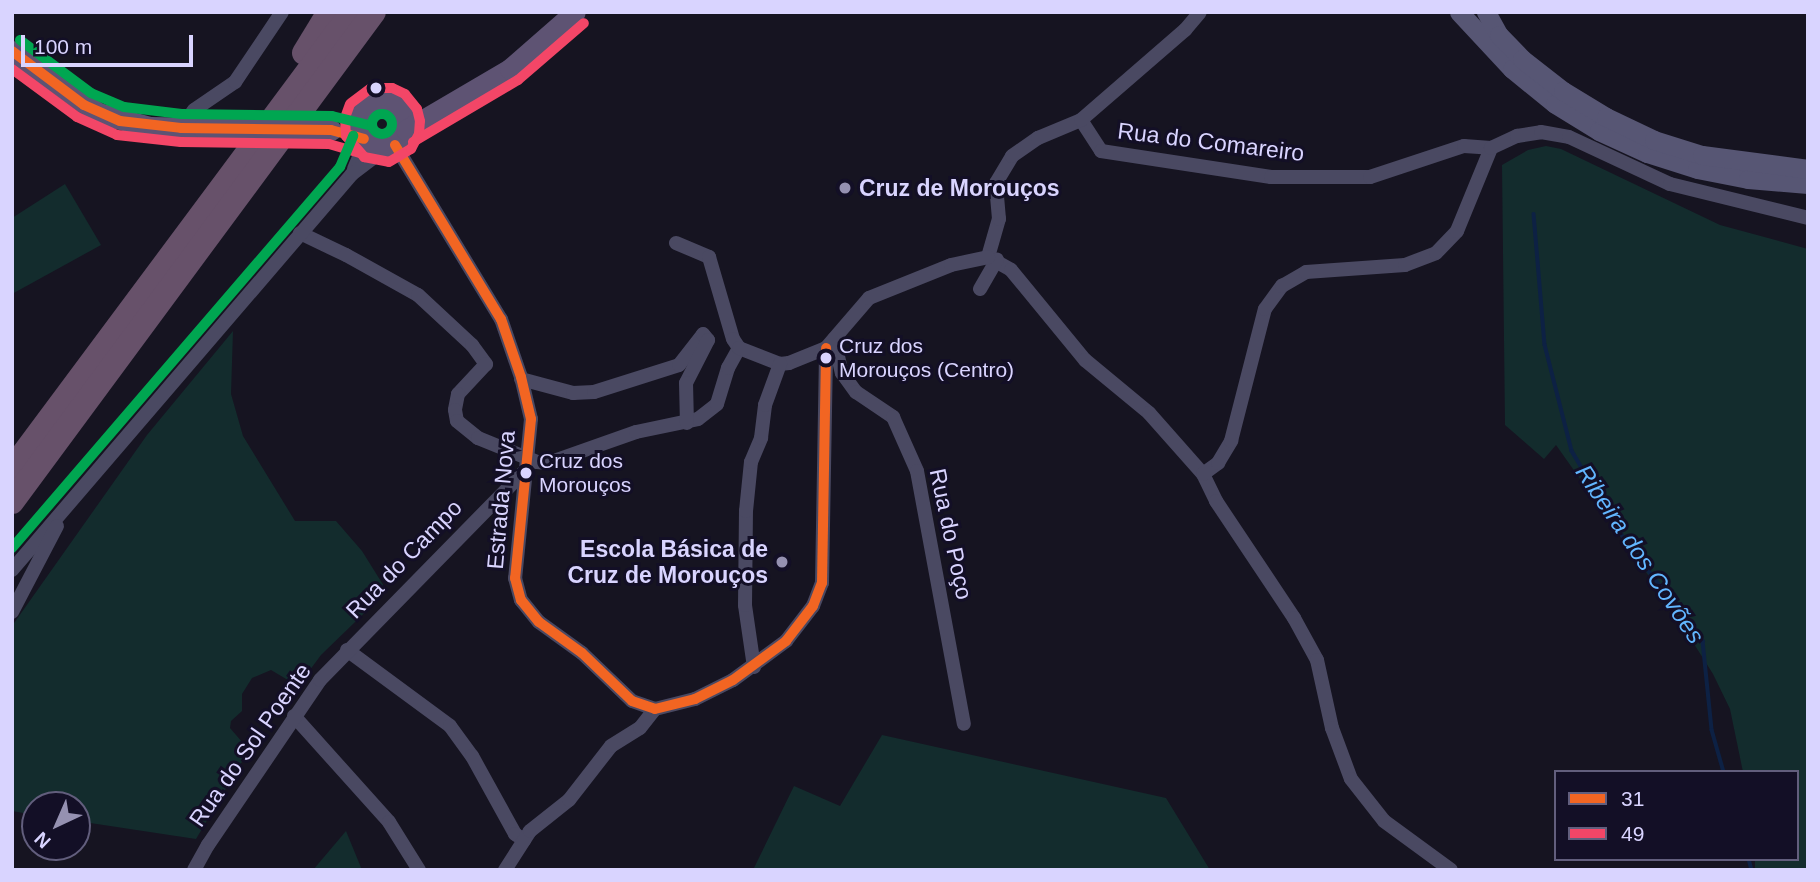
<!DOCTYPE html>
<meta charset="utf-8">
<style>
body{margin:0}
#map{position:relative;width:1820px;height:882px;overflow:hidden;background:#161421;font-family:Arial,sans-serif}
div>[style]{position:absolute}
.green>*{inset:0;background:#132c2d}
.stream>*{height:3.5px;margin:-1.75px;padding:0 1.75px;transform-origin:1.75px;border-radius:1.75px;background:#0d2144}
.street>*{height:14px;margin:-7px;padding:0 7px;transform-origin:7px;border-radius:7px;background:#4a4962}
.secondary>*{height:19px;margin:-9.5px;padding:0 9.5px;transform-origin:9.5px;border-radius:9.5px;background:#575674}
.primary>*{height:21px;margin:-10.5px;padding:0 10.5px;transform-origin:10.5px;border-radius:10.5px;background:#5e5373}
.primary>.ring{margin:-10.5px;padding:0;box-sizing:content-box;background:none;border:21px solid #5e5373;border-radius:50%}
.highway>*{height:24px;margin:-12px;padding:0 12px;transform-origin:12px;border-radius:12px;background:#67516a}
.primary-bridge>*{height:21px;margin:-10.5px;padding:0 10.5px;transform-origin:10.5px;border-radius:10.5px;background:#5e5373}
.bus-1>*{height:10px;margin:-5px;padding:0 5px;transform-origin:5px;border-radius:5px;background:#f26522}
.bus-2>*{height:10px;margin:-5px;padding:0 5px;transform-origin:5px;border-radius:5px;background:#f34667}
.bus-3>*{height:10px;margin:-5px;padding:0 5px;transform-origin:5px;border-radius:5px;background:#00a651}
.bus-3>.ring{margin:-5px;padding:0;box-sizing:content-box;background:none;border:10px solid #00a651;border-radius:50%}
.dots>*{width:19px;height:19px;translate:-50% -50%;box-sizing:border-box;border:4px solid #130f26;border-radius:50%}
span{translate:-50% -50%;white-space:nowrap;text-align:center;line-height:1.15;-webkit-text-stroke:6px #130f26;paint-order:stroke}
.bus-label{font-size:21px;color:#d9d4ff}
.left{translate:0 -50%;text-align:left}
.street-label{font-size:23px;color:#d9d4ff}
.poi-label{font-size:23px;color:#d9d4ff;font-weight:700}
.right{translate:-100% -50%;text-align:right}
.water-label{font-size:24px;color:#62b6ff;font-style:italic}
.frame{position:absolute;inset:0;border:14px solid #d9d4ff;pointer-events:none}
.legend{position:absolute;left:1554px;top:770px;width:245px;height:91px;box-sizing:border-box;background:#130f26;border:2px solid #625e7d;margin:0;padding:9px 12px;list-style:none;font-size:21px;color:#d9d4ff}
.legend li{display:flex;align-items:center;gap:14px;height:35px}
.legend b{width:35px;border:2px solid #625e7d}
.north{position:absolute;left:21px;top:791px;width:70px;height:70px;box-sizing:border-box;background:#130f26;border:2px solid #625e7d;border-radius:50%;rotate:224deg;font-size:19px;font-weight:700;line-height:28px;text-align:center;color:#d9d4ff}
.north::after{content:'';display:block;margin:auto;width:24px;height:32px;background:#9591b1;clip-path:polygon(50% 0,100% 100%,50% 72%,0 100%)}
.scale{position:absolute;left:21px;top:35px;width:172px;height:32px;box-sizing:border-box;border:4px solid #d9d4ff;border-top:0;padding-left:9px;font-size:21px;line-height:24px;white-space:nowrap;color:#d9d4ff;-webkit-text-stroke:5px #130f26;paint-order:stroke}
</style>
<div id="map">
<div class="green">
<i style="clip-path:polygon(1546px 146px,1561px 149px,1720px 225px,1808px 249px,1808px 870px,1755px 870px,1755px 859px,1797px 859px,1797px 772px,1743px 772px,1730px 709px,1713px 674px,1670px 606px,1556px 445px,1544px 459px,1505px 425px,1502px 165px,1528px 150px)"></i>
<i style="clip-path:polygon(65px 184px,101px 245px,12px 294px,12px 218px)"></i>
<i style="clip-path:polygon(233px 331px,231px 394px,243px 436px,295px 521px,336px 521px,362px 551px,387px 591px,321px 655px,298px 686px,271px 670px,252px 678px,242px 694px,242px 711px,231px 721px,230px 728px,249px 750px,196px 839px,77px 821px,77px 805px,35px 805px,35px 815px,12px 811px,12px 626px,147px 435px)"></i>
<i style="clip-path:polygon(882px 735px,1166px 798px,1210px 870px,753px 870px,794px 786px,840px 806px)"></i>
<i style="clip-path:polygon(346px 831px,362px 870px,313px 870px)"></i>
</div>
<div class="stream">
<i style="left:1534px;top:214px;width:131px;rotate:85.2deg"></i>
<i style="left:1545px;top:345px;width:109px;rotate:75.7deg"></i>
<i style="left:1572px;top:451px;width:104px;rotate:59.2deg"></i>
<i style="left:1625px;top:540px;width:128px;rotate:52.3deg"></i>
<i style="left:1703px;top:641px;width:89px;rotate:84.2deg"></i>
<i style="left:1712px;top:730px;width:44px;rotate:74.1deg"></i>
<i style="left:1749px;top:859px;width:11px;rotate:75deg"></i>
</div>
<div class="street">
<i style="left:1081px;top:120px;width:37px;rotate:57deg"></i>
<i style="left:1101px;top:151px;width:172px;rotate:8.7deg"></i>
<i style="left:1271px;top:177px;width:99px"></i>
<i style="left:1370px;top:177px;width:99px;rotate:-18.3deg"></i>
<i style="left:1464px;top:146px;width:27px;rotate:4deg"></i>
<i style="left:181px;top:128px;width:22px;rotate:-54deg"></i>
<i style="left:194px;top:110px;width:50px;rotate:-34.3deg"></i>
<i style="left:235px;top:82px;width:84px;rotate:-56.1deg"></i>
<i style="left:395px;top:145px;width:204px;rotate:58.7deg"></i>
<i style="left:501px;top:319px;width:61px;rotate:71deg"></i>
<i style="left:521px;top:377px;width:43px;rotate:76.6deg"></i>
<i style="left:531px;top:419px;width:160px;rotate:95.7deg"></i>
<i style="left:515px;top:578px;width:23px;rotate:75deg"></i>
<i style="left:521px;top:600px;width:28px;rotate:51deg"></i>
<i style="left:539px;top:622px;width:53px;rotate:35.8deg"></i>
<i style="left:582px;top:653px;width:69px;rotate:43.8deg"></i>
<i style="left:632px;top:701px;width:24px;rotate:19deg"></i>
<i style="left:655px;top:709px;width:41px;rotate:-14deg"></i>
<i style="left:695px;top:699px;width:42px;rotate:-26.6deg"></i>
<i style="left:733px;top:680px;width:66px;rotate:-36.3deg"></i>
<i style="left:786px;top:641px;width:44px;rotate:-52.4deg"></i>
<i style="left:813px;top:606px;width:25px;rotate:-69deg"></i>
<i style="left:822px;top:583px;width:235px;rotate:-89deg"></i>
<i style="left:354px;top:169px;width:30px;rotate:-67deg"></i>
<i style="left:300px;top:233px;width:51px;rotate:25.6deg"></i>
<i style="left:346px;top:255px;width:82px;rotate:29.1deg"></i>
<i style="left:418px;top:295px;width:74px;rotate:42.8deg"></i>
<i style="left:472px;top:345px;width:24px;rotate:54deg"></i>
<i style="left:486px;top:364px;width:41px;rotate:133deg"></i>
<i style="left:458px;top:394px;width:16px;rotate:101deg"></i>
<i style="left:455px;top:410px;width:11px;rotate:80deg"></i>
<i style="left:457px;top:421px;width:27px;rotate:39deg"></i>
<i style="left:478px;top:438px;width:64px;rotate:22.1deg"></i>
<i style="left:537px;top:462px;width:11px;rotate:5deg"></i>
<i style="left:548px;top:463px;width:93px;rotate:-19.4deg"></i>
<i style="left:636px;top:432px;width:63px;rotate:-11.8deg"></i>
<i style="left:698px;top:419px;width:24px;rotate:-38deg"></i>
<i style="left:717px;top:404px;width:38px;rotate:-73deg"></i>
<i style="left:728px;top:368px;width:23px;rotate:-61deg"></i>
<i style="left:676px;top:243px;width:36px;rotate:23deg"></i>
<i style="left:709px;top:257px;width:85px;rotate:73.7deg"></i>
<i style="left:733px;top:339px;width:11px;rotate:56deg"></i>
<i style="left:988px;top:257px;width:26px;rotate:29deg"></i>
<i style="left:1011px;top:270px;width:117px;rotate:50.6deg"></i>
<i style="left:1085px;top:360px;width:83px;rotate:39.6deg"></i>
<i style="left:1149px;top:413px;width:81px;rotate:48.5deg"></i>
<i style="left:1203px;top:474px;width:30px;rotate:64deg"></i>
<i style="left:1216px;top:501px;width:141px;rotate:56.3deg"></i>
<i style="left:1294px;top:618px;width:48px;rotate:61.3deg"></i>
<i style="left:1317px;top:660px;width:70px;rotate:77.6deg"></i>
<i style="left:1332px;top:728px;width:54px;rotate:69.6deg"></i>
<i style="left:1351px;top:779px;width:53px;rotate:51.8deg"></i>
<i style="left:1384px;top:821px;width:83px;rotate:36.2deg"></i>
<i style="left:988px;top:257px;width:40px;rotate:-74deg"></i>
<i style="left:999px;top:219px;width:36px;rotate:-95deg"></i>
<i style="left:996px;top:183px;width:31px;rotate:-59deg"></i>
<i style="left:1012px;top:156px;width:32px;rotate:-35deg"></i>
<i style="left:1038px;top:138px;width:47px;rotate:-22.7deg"></i>
<i style="left:1081px;top:120px;width:138px;rotate:-40.9deg"></i>
<i style="left:1185px;top:30px;width:23px;rotate:-50deg"></i>
<i style="left:980px;top:289px;width:34px;rotate:-60deg"></i>
<i style="left:834px;top:339px;width:35px;rotate:77deg"></i>
<i style="left:842px;top:373px;width:24px;rotate:54deg"></i>
<i style="left:856px;top:392px;width:45px;rotate:34deg"></i>
<i style="left:893px;top:417px;width:59px;rotate:66deg"></i>
<i style="left:917px;top:471px;width:257px;rotate:79.5deg"></i>
<i style="left:739px;top:348px;width:44px;rotate:21.3deg"></i>
<i style="left:780px;top:364px;width:9px;rotate:-6deg"></i>
<i style="left:789px;top:363px;width:40px;rotate:-22deg"></i>
<i style="left:826px;top:348px;width:66px;rotate:-49.3deg"></i>
<i style="left:869px;top:298px;width:88px;rotate:-21.9deg"></i>
<i style="left:951px;top:265px;width:38px;rotate:-12deg"></i>
<i style="left:521px;top:379px;width:54px;rotate:15.1deg"></i>
<i style="left:573px;top:393px;width:21px;rotate:-3deg"></i>
<i style="left:594px;top:392px;width:89px;rotate:-17.6deg"></i>
<i style="left:679px;top:365px;width:39px;rotate:-52deg"></i>
<i style="left:703px;top:334px;width:8px;rotate:50deg"></i>
<i style="left:708px;top:340px;width:48px;rotate:117.1deg"></i>
<i style="left:686px;top:383px;width:40px;rotate:88.6deg"></i>
<i style="left:1203px;top:474px;width:19px;rotate:-36deg"></i>
<i style="left:1218px;top:463px;width:26px;rotate:-59deg"></i>
<i style="left:1231px;top:441px;width:136px;rotate:-75.6deg"></i>
<i style="left:1265px;top:309px;width:29px;rotate:-54deg"></i>
<i style="left:1282px;top:286px;width:28px;rotate:-30deg"></i>
<i style="left:1306px;top:272px;width:99px;rotate:-4deg"></i>
<i style="left:1405px;top:265px;width:33px;rotate:-21deg"></i>
<i style="left:1436px;top:253px;width:30px;rotate:-46deg"></i>
<i style="left:1457px;top:231px;width:90px;rotate:-67.7deg"></i>
<i style="left:1491px;top:148px;width:29px;rotate:-25deg"></i>
<i style="left:1517px;top:136px;width:24px;rotate:-9deg"></i>
<i style="left:1541px;top:132px;width:28px;rotate:10deg"></i>
<i style="left:1569px;top:137px;width:111px;rotate:25deg"></i>
<i style="left:1670px;top:184px;width:142px;rotate:13.8deg"></i>
<i style="left:12px;top:570px;width:522px;rotate:-49.35deg"></i>
<i style="left:352px;top:174px;width:43px;rotate:-37.4deg"></i>
<i style="left:12px;top:612px;width:97px;rotate:-62.4deg"></i>
<i style="left:347px;top:650px;width:128px;rotate:36.4deg"></i>
<i style="left:450px;top:726px;width:37px;rotate:54deg"></i>
<i style="left:472px;top:756px;width:89px;rotate:61.1deg"></i>
<i style="left:515px;top:834px;width:11px;rotate:34deg"></i>
<i style="left:754px;top:667px;width:63px;rotate:-98.3deg"></i>
<i style="left:745px;top:605px;width:94px;rotate:-89.4deg"></i>
<i style="left:746px;top:511px;width:49px;rotate:-84.2deg"></i>
<i style="left:751px;top:462px;width:26px;rotate:-67deg"></i>
<i style="left:761px;top:438px;width:33px;rotate:-83deg"></i>
<i style="left:765px;top:405px;width:44px;rotate:-69.9deg"></i>
<i style="left:294px;top:716px;width:142px;rotate:48.1deg"></i>
<i style="left:389px;top:822px;width:57px;rotate:58deg"></i>
<i style="left:194px;top:870px;width:29px;rotate:-61deg"></i>
<i style="left:208px;top:845px;width:199px;rotate:-55.8deg"></i>
<i style="left:320px;top:680px;width:291px;rotate:-45.6deg"></i>
<i style="left:505px;top:870px;width:46px;rotate:-57.3deg"></i>
<i style="left:530px;top:831px;width:50px;rotate:-38.5deg"></i>
<i style="left:569px;top:800px;width:68px;rotate:-52.1deg"></i>
<i style="left:611px;top:746px;width:34px;rotate:-32deg"></i>
<i style="left:640px;top:728px;width:24px;rotate:-52deg"></i>
</div>
<div class="secondary">
<i style="left:1459px;top:12px;width:78px;rotate:47.1deg"></i>
<i style="left:1512px;top:69px;width:55px;rotate:39.1deg"></i>
<i style="left:1555px;top:104px;width:52px;rotate:31.5deg"></i>
<i style="left:1599px;top:131px;width:53px;rotate:24.6deg"></i>
<i style="left:1647px;top:153px;width:52px;rotate:17.7deg"></i>
<i style="left:1697px;top:169px;width:52px;rotate:11.1deg"></i>
<i style="left:1748px;top:179px;width:60px;rotate:4.8deg"></i>
<i style="left:1486px;top:12px;width:26px;rotate:61deg"></i>
<i style="left:1499px;top:35px;width:33px;rotate:46deg"></i>
<i style="left:1522px;top:59px;width:52px;rotate:38deg"></i>
<i style="left:1563px;top:91px;width:50px;rotate:31.2deg"></i>
<i style="left:1606px;top:117px;width:53px;rotate:25.6deg"></i>
<i style="left:1654px;top:140px;width:50px;rotate:17.4deg"></i>
<i style="left:1702px;top:155px;width:107px;rotate:7.5deg"></i>
</div>
<div class="primary">
<i style="left:12px;top:51px;width:106px;rotate:35.8deg"></i>
<i style="left:98px;top:113px;width:54px;rotate:15.1deg"></i>
<i style="left:150px;top:127px;width:53px;rotate:1.1deg"></i>
<i class="ring" style="left:358px;top:100px;width:27px;height:27px"></i>
<i style="left:406px;top:130px;width:121px;rotate:-30.4deg"></i>
<i style="left:510px;top:69px;width:86px;rotate:-41.2deg"></i>
</div>
<div class="highway">
<i style="left:304px;top:53px;width:48px;rotate:-58.6deg"></i>
<i style="left:12px;top:469px;width:570px;rotate:-53.35deg"></i>
<i style="left:12px;top:502px;width:609px;rotate:-53.54deg"></i>
</div>
<div class="primary-bridge">
<i style="left:203px;top:128px;width:128px;rotate:0.9deg"></i>
</div>
<div class="bus-1">
<i style="left:12px;top:51px;width:90px;rotate:36.9deg"></i>
<i style="left:84px;top:105px;width:39px;rotate:24deg"></i>
<i style="left:120px;top:121px;width:61px;rotate:6.5deg"></i>
<i style="left:181px;top:128px;width:150px;rotate:0.8deg"></i>
<i style="left:331px;top:130px;width:34px;rotate:15deg"></i>
<i style="left:395px;top:145px;width:204px;rotate:58.7deg"></i>
<i style="left:501px;top:319px;width:61px;rotate:71deg"></i>
<i style="left:521px;top:377px;width:43px;rotate:76.6deg"></i>
<i style="left:531px;top:419px;width:160px;rotate:95.7deg"></i>
<i style="left:515px;top:578px;width:23px;rotate:75deg"></i>
<i style="left:521px;top:600px;width:28px;rotate:51deg"></i>
<i style="left:539px;top:622px;width:53px;rotate:35.8deg"></i>
<i style="left:582px;top:653px;width:69px;rotate:43.8deg"></i>
<i style="left:632px;top:701px;width:24px;rotate:19deg"></i>
<i style="left:655px;top:709px;width:41px;rotate:-14deg"></i>
<i style="left:695px;top:699px;width:42px;rotate:-26.6deg"></i>
<i style="left:733px;top:680px;width:66px;rotate:-36.3deg"></i>
<i style="left:786px;top:641px;width:44px;rotate:-52.4deg"></i>
<i style="left:813px;top:606px;width:25px;rotate:-69deg"></i>
<i style="left:822px;top:583px;width:235px;rotate:-89deg"></i>
</div>
<div class="bus-2">
<i style="left:12px;top:69px;width:81px;rotate:36.4deg"></i>
<i style="left:77px;top:117px;width:44px;rotate:24.2deg"></i>
<i style="left:117px;top:135px;width:64px;rotate:6.2deg"></i>
<i style="left:181px;top:142px;width:148px;rotate:0.8deg"></i>
<i style="left:329px;top:144px;width:32px;rotate:16deg"></i>
<i style="left:350px;top:104px;width:15px;rotate:110deg"></i>
<i style="left:345px;top:118px;width:18px;rotate:87deg"></i>
<i style="left:346px;top:136px;width:28px;rotate:49deg"></i>
<i style="left:364px;top:157px;width:25px;rotate:11deg"></i>
<i style="left:389px;top:162px;width:26px;rotate:-31deg"></i>
<i style="left:411px;top:149px;width:17px;rotate:-62deg"></i>
<i style="left:419px;top:134px;width:13px;rotate:-86deg"></i>
<i style="left:420px;top:121px;width:12px;rotate:-104deg"></i>
<i style="left:417px;top:109px;width:19px;rotate:-129deg"></i>
<i style="left:405px;top:94px;width:14px;rotate:-155deg"></i>
<i style="left:392px;top:88px;width:21px;rotate:180deg"></i>
<i style="left:371px;top:88px;width:25px;rotate:143deg"></i>
<i style="left:413px;top:142px;width:122px;rotate:-30.6deg"></i>
<i style="left:518px;top:80px;width:87px;rotate:-40.8deg"></i>
</div>
<div class="bus-3">
<i style="left:20px;top:40px;width:89px;rotate:36.7deg"></i>
<i style="left:91px;top:93px;width:36px;rotate:23deg"></i>
<i style="left:124px;top:107px;width:58px;rotate:6.9deg"></i>
<i style="left:182px;top:114px;width:150px;rotate:0.8deg"></i>
<i style="left:332px;top:116px;width:37px;rotate:14deg"></i>
<i class="ring" style="left:372px;top:114px;width:10px;height:10px"></i>
<i style="left:12px;top:548px;width:503px;rotate:-49.28deg"></i>
<i style="left:340px;top:167px;width:34px;rotate:-67deg"></i>
</div>
<div class="dots">
<i style="left:376px;top:88px;background:#d9d4ff"></i>
<i style="left:845px;top:188px;background:#9591b1"></i>
<i style="left:826px;top:358px;background:#d9d4ff"></i>
<i style="left:526px;top:473px;background:#d9d4ff"></i>
<i style="left:782px;top:562px;background:#9591b1"></i>
</div>
<div class="bus-label">
<span class="left" style="left:839px;top:358px">Cruz dos<br>Morouços (Centro)</span>
<span class="left" style="left:539px;top:473px">Cruz dos<br>Morouços</span>
</div>
<div class="street-label">
<span style="left:1211px;top:142px;rotate:7deg">Rua do Comareiro</span>
<span style="left:501px;top:500px;rotate:-85deg">Estrada Nova</span>
<span style="left:951px;top:534px;rotate:78deg">Rua do Poço</span>
<span style="left:404px;top:559px;rotate:-46deg">Rua do Campo</span>
<span style="left:250px;top:745px;rotate:-55deg">Rua do Sol Poente</span>
</div>
<div class="poi-label">
<span class="left" style="left:859px;top:188px">Cruz de Morouços</span>
<span class="right" style="left:768px;top:562px">Escola Básica de<br>Cruz de Morouços</span>
</div>
<div class="water-label">
<span style="left:1640px;top:554px;rotate:56deg">Ribeira dos Covões</span>
</div>
<div class="frame"></div>
<ul class="legend">
<li><b style="height:9px;background:#f26522"></b>31</li>
<li><b style="height:9px;background:#f34667"></b>49</li>
</ul>
<div class="north">N</div>
<div class="scale">100 m</div>
</div>
